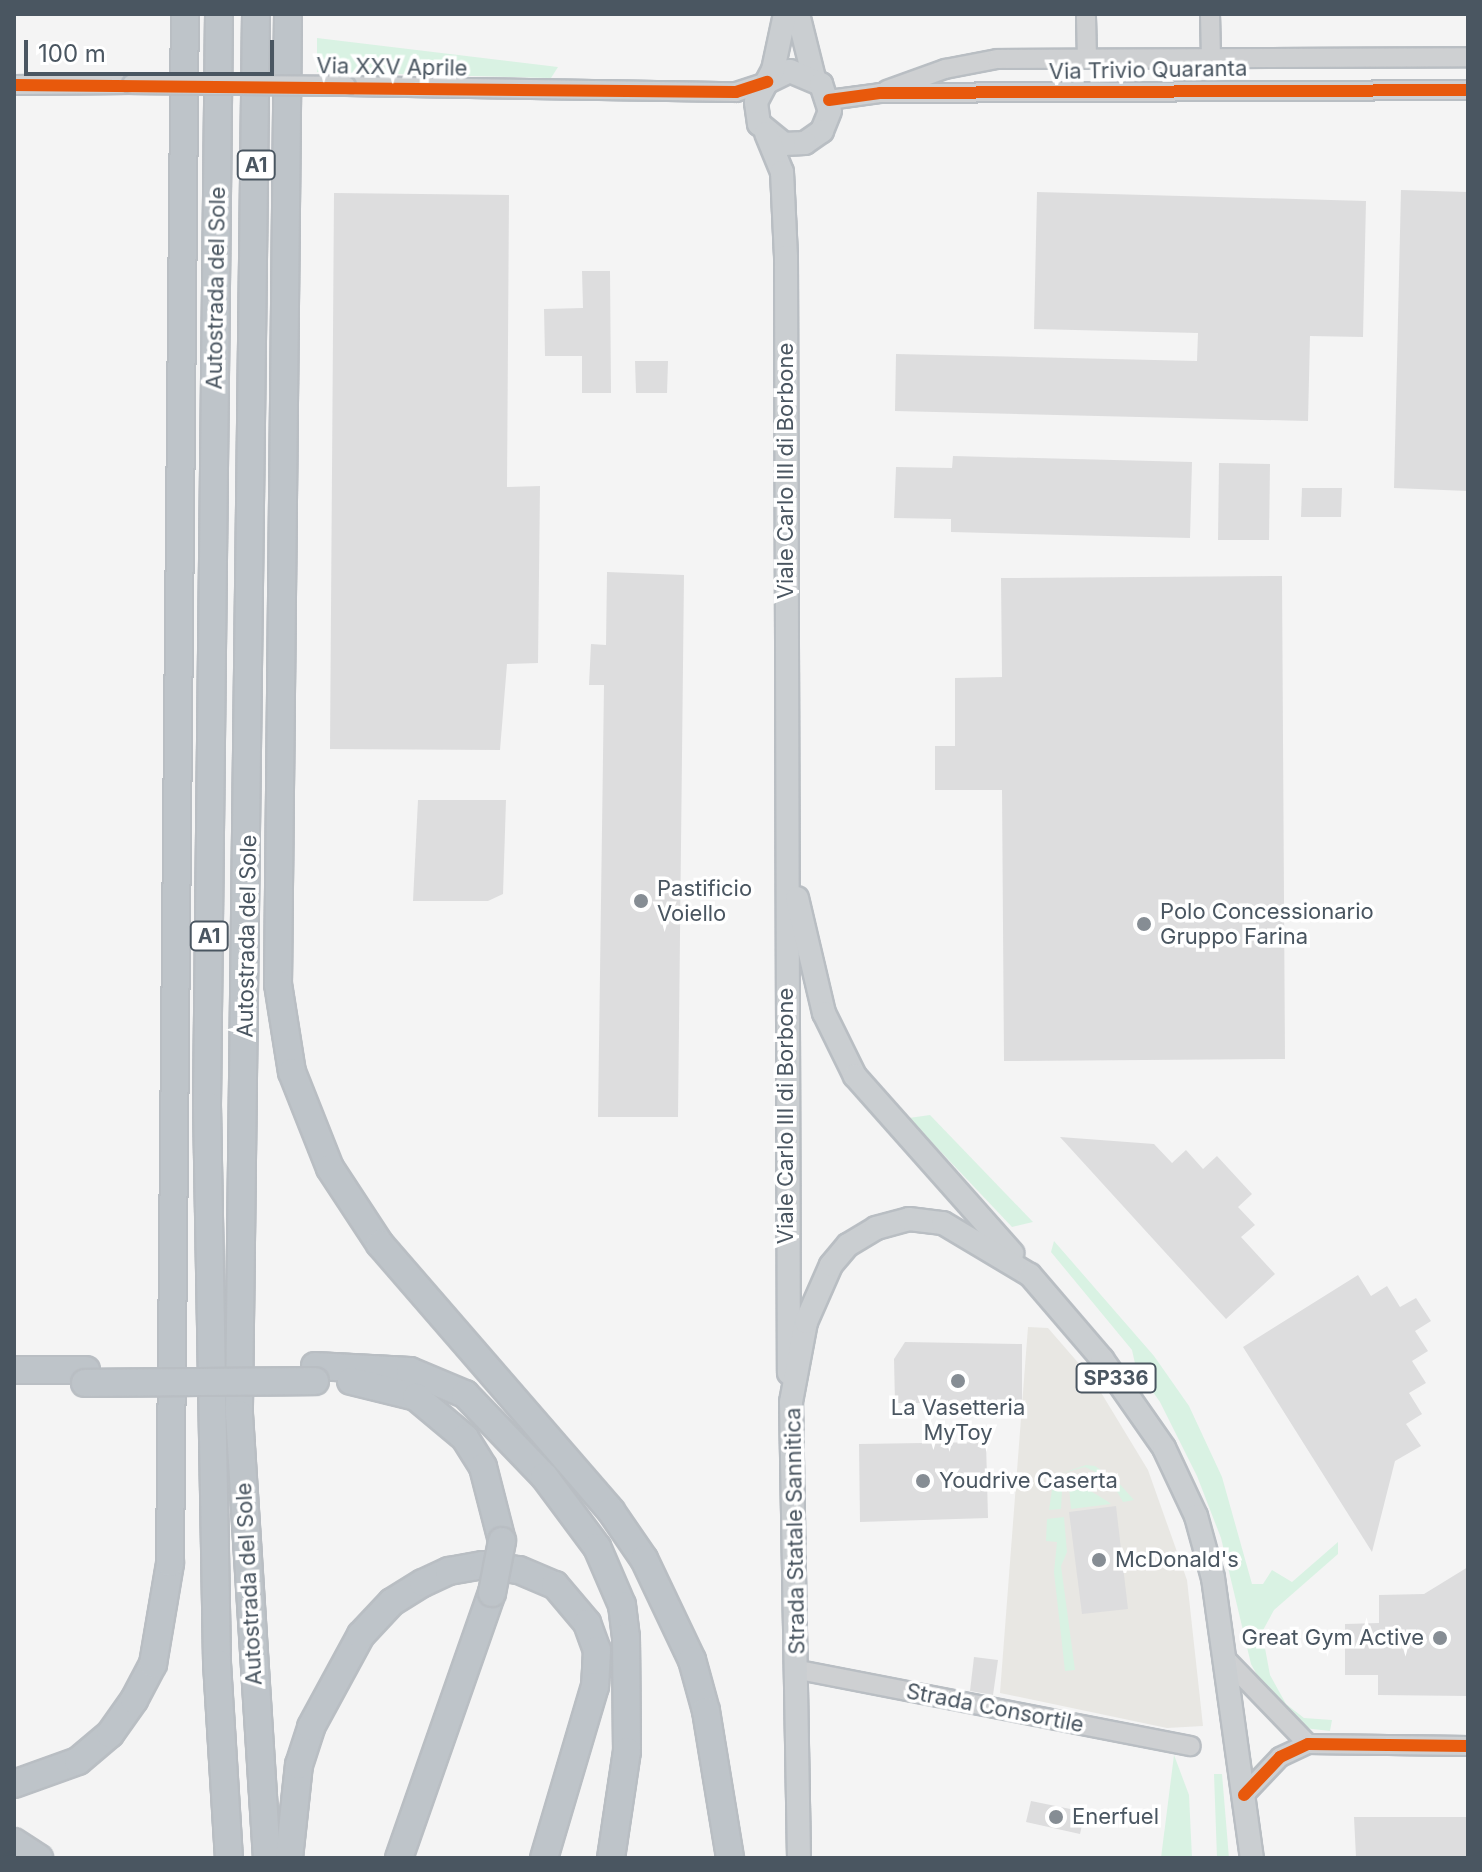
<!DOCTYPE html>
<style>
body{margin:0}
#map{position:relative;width:1482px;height:1872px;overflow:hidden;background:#f4f4f4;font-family:Inter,sans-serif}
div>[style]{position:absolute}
.commercial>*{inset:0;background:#e8e7e3}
.green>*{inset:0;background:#d9f2e3}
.building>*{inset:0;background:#ddddde}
.roads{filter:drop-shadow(2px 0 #b9bec3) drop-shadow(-2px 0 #b9bec3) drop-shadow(0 2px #b9bec3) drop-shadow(0 -2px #b9bec3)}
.minor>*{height:18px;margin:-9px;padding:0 9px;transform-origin:9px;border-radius:9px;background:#ced0d2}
.major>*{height:22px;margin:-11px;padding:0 11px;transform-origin:11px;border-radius:11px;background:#caced1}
.highway>*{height:26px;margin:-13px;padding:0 13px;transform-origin:13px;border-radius:13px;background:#bec4c9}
.bridges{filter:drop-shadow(2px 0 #b9bec3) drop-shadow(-2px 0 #b9bec3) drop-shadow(0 2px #b9bec3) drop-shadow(0 -2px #b9bec3)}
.minor-bridge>*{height:18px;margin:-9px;padding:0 9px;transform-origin:9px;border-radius:9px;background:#ced0d2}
.highway-bridge>*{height:26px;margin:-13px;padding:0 13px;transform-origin:13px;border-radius:13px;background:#bec4c9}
.cycleway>*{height:12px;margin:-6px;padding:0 6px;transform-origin:6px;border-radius:6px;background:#e8590c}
.dots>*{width:22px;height:22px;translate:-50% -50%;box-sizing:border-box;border:4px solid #fff;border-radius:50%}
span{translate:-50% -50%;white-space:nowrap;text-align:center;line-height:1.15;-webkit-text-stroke:7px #fff;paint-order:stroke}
.shield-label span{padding:2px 6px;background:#fff;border:2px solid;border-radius:6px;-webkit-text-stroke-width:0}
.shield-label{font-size:20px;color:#4a5661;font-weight:700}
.street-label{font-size:22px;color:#4a5661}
.poi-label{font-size:22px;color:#4a5661}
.left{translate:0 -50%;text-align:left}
.right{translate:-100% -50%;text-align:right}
.frame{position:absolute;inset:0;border:16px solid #4a5661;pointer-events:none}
.scale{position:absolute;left:24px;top:40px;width:250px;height:36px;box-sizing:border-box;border:4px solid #4a5661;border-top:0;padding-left:10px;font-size:24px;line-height:28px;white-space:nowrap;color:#4a5661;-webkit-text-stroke:6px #fff;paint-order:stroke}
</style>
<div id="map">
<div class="commercial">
<i style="clip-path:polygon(1028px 1327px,1048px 1328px,1094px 1381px,1148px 1470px,1187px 1580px,1203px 1726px,1167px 1728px,1000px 1693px)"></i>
</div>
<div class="green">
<i style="clip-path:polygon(317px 38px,558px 67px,551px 78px,317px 72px)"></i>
<i style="clip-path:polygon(930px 1115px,1033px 1222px,1012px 1227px,909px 1118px)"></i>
<i style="clip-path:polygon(1054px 1241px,1154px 1356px,1189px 1406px,1222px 1477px,1252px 1584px,1263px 1584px,1272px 1570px,1292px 1582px,1338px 1542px,1338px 1554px,1274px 1610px,1262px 1632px,1270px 1675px,1286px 1704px,1304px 1718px,1332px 1720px,1330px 1731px,1304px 1728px,1263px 1686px,1251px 1664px,1221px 1538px,1197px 1476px,1160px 1402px,1136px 1368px,1132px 1350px,1051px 1252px)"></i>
<i style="clip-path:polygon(1086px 1465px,1095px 1466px,1117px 1481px,1134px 1500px,1123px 1502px,1110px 1479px,1085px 1467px,1063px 1473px,1061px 1509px,1049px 1510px,1054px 1476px)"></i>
<i style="clip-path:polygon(1079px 1484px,1107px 1501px,1111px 1504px,1071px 1509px,1069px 1487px)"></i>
<i style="clip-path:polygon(1064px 1517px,1067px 1552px,1061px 1566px,1075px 1670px,1065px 1671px,1054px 1572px,1057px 1542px,1046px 1541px,1047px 1519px)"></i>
<i style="clip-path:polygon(1174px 1755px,1189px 1795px,1192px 1858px,1161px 1858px)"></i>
<i style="clip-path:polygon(1214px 1774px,1222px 1774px,1229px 1858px,1217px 1858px)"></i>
</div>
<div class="building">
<i style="clip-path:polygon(1401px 190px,1468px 192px,1468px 491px,1394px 488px)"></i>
<i style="clip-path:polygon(1037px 192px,1366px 201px,1363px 337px,1310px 336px,1308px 421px,895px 411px,896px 354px,1197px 361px,1198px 333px,1034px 329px)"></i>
<i style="clip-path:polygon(334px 193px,509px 195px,507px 487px,540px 486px,538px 663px,507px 664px,500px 750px,330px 749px)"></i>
<i style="clip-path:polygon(582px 271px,610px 271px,611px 393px,582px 393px,582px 356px,545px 356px,544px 309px,583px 308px)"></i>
<i style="clip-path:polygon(635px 361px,668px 361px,667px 393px,636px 393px)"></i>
<i style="clip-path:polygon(953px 456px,1192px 462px,1190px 538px,951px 532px,951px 519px,894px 518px,896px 467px,952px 468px)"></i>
<i style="clip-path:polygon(1219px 463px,1270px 464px,1269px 540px,1218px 540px)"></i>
<i style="clip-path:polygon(1302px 488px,1342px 488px,1341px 517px,1301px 517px)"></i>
<i style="clip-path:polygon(607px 572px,684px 575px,678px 1117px,598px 1117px,604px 685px,589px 685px,591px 644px,606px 645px)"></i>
<i style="clip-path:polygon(1282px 576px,1285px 1059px,1004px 1061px,1002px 790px,935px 790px,935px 746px,955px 746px,955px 678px,1002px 677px,1001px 578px)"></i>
<i style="clip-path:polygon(418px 800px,506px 800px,503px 894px,488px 901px,413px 901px)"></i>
<i style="clip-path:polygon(1060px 1137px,1154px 1144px,1172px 1163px,1186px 1150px,1203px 1169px,1217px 1156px,1252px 1194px,1238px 1207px,1255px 1225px,1241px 1237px,1275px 1274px,1226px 1319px)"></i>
<i style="clip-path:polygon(1358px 1275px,1371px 1296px,1387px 1286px,1400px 1307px,1416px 1298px,1431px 1321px,1415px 1331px,1428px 1351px,1412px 1361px,1426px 1383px,1409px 1393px,1422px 1414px,1406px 1424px,1421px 1446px,1395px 1461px,1372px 1552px,1243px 1347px)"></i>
<i style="clip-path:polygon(905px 1342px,1022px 1344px,1022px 1403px,895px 1403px,894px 1359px)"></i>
<i style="clip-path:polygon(986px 1442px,988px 1518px,860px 1522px,859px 1444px)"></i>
<i style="clip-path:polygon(1116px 1506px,1128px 1609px,1082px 1614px,1069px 1512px)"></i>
<i style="clip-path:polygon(1468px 1567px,1468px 1696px,1378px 1695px,1378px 1675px,1345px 1675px,1345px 1624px,1379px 1623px,1379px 1595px,1424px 1594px)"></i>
<i style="clip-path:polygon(974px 1657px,998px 1660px,993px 1695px,970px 1691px)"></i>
<i style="clip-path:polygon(1031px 1801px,1085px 1812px,1080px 1834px,1026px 1822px)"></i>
<i style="clip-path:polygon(1354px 1817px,1468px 1817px,1468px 1858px,1356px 1857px)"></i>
</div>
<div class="roads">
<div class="minor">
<i style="left:1210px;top:14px;width:45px;rotate:88.7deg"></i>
<i style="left:1086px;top:17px;width:42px;rotate:88.6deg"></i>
<i style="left:14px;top:85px;width:118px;rotate:-0.5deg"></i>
<i style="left:346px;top:86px;width:390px;rotate:0.9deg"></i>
<i style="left:736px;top:92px;width:33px;rotate:-18deg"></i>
<i style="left:887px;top:90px;width:62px;rotate:-19.9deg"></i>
<i style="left:945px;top:69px;width:53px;rotate:-10.9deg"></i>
<i style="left:997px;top:59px;width:471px;rotate:-0.2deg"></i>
<i style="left:829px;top:100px;width:51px;rotate:-7.8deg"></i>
<i style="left:880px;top:93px;width:588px;rotate:-0.29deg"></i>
<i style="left:1224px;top:1657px;width:121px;rotate:46deg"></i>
<i style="left:799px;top:1670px;width:399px;rotate:11deg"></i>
<i style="left:1244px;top:1795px;width:52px;rotate:-46.5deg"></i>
<i style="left:1280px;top:1757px;width:31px;rotate:-25deg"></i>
<i style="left:1308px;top:1744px;width:160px;rotate:0.7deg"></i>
</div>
<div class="major">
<i style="left:798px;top:14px;width:66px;rotate:76deg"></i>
<i style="left:767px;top:82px;width:25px;rotate:-26deg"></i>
<i style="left:790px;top:71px;width:34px;rotate:23deg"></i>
<i style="left:821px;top:84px;width:28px;rotate:72deg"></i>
<i style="left:830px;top:111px;width:22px;rotate:112deg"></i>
<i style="left:822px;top:131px;width:21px;rotate:145deg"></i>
<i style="left:805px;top:143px;width:21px;rotate:177deg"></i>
<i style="left:784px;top:144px;width:32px;rotate:-141deg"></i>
<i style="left:759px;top:124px;width:22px;rotate:-98deg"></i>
<i style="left:756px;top:102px;width:36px;rotate:-62deg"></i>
<i style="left:773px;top:70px;width:57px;rotate:-77.9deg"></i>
<i style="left:766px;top:133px;width:42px;rotate:67.7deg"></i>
<i style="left:782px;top:172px;width:85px;rotate:87.3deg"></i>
<i style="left:786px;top:257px;width:1116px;rotate:89.85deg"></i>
<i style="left:797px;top:898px;width:118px;rotate:76.8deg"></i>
<i style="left:824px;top:1013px;width:70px;rotate:63.8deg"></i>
<i style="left:855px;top:1076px;width:237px;rotate:48.4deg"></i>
<i style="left:799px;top:1858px;width:456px;rotate:-91deg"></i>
<i style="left:791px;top:1402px;width:81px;rotate:-79.4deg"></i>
<i style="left:806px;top:1322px;width:62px;rotate:-66.3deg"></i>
<i style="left:831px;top:1265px;width:26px;rotate:-50deg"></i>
<i style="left:848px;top:1245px;width:33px;rotate:-31deg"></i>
<i style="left:876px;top:1228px;width:34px;rotate:-15deg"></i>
<i style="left:909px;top:1219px;width:34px;rotate:7deg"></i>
<i style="left:943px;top:1223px;width:101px;rotate:30.9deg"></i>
<i style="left:1030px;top:1275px;width:111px;rotate:49.4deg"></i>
<i style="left:1102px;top:1359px;width:108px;rotate:55.1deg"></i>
<i style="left:1164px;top:1448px;width:75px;rotate:64.8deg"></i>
<i style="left:1196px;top:1516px;width:64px;rotate:74.7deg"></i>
<i style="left:1213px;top:1578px;width:283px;rotate:82.1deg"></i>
</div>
<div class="highway">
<i style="left:219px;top:14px;width:1091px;rotate:90.63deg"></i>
<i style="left:207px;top:1105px;width:558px;rotate:88.97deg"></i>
<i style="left:217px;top:1663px;width:195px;rotate:86.5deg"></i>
<i style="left:256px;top:14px;width:1400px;rotate:90.7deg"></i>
<i style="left:239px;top:1414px;width:445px;rotate:86.4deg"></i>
<i style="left:288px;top:14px;width:970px;rotate:90.59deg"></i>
<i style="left:278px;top:984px;width:89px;rotate:81deg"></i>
<i style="left:292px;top:1072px;width:103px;rotate:68.4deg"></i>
<i style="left:330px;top:1168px;width:91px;rotate:56.7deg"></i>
<i style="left:380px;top:1244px;width:353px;rotate:49.1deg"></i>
<i style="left:611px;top:1511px;width:58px;rotate:55.5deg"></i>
<i style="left:644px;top:1559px;width:112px;rotate:64.6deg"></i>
<i style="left:692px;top:1660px;width:53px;rotate:74.6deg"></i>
<i style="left:706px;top:1711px;width:149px;rotate:80.7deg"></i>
<i style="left:315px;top:1366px;width:95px;rotate:3deg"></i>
<i style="left:410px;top:1371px;width:60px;rotate:22.7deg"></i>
<i style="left:465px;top:1394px;width:114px;rotate:46.1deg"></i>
<i style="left:544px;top:1476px;width:89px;rotate:53.3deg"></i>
<i style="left:597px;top:1547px;width:63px;rotate:66.7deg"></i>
<i style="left:622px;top:1605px;width:32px;rotate:83deg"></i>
<i style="left:626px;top:1637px;width:114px;rotate:89.5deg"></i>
<i style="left:627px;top:1751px;width:108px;rotate:98.5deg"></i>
<i style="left:14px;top:1370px;width:72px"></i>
<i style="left:351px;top:1381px;width:67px;rotate:13.8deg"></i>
<i style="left:416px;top:1397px;width:64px;rotate:39.9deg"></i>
<i style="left:465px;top:1438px;width:34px;rotate:58deg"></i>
<i style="left:483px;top:1467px;width:76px;rotate:75.6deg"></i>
<i style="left:14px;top:1784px;width:68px;rotate:-19.8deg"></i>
<i style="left:78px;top:1761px;width:42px;rotate:-40.2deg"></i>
<i style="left:110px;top:1734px;width:42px;rotate:-54.8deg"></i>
<i style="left:134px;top:1700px;width:41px;rotate:-62.2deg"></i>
<i style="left:153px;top:1664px;width:102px;rotate:-80.4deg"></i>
<i style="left:170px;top:1563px;width:1549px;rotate:-89.45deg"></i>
<i style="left:14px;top:1842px;width:30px;rotate:33deg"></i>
<i style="left:289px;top:1858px;width:94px;rotate:-83.9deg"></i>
<i style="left:299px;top:1765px;width:40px;rotate:-72deg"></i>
<i style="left:311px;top:1727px;width:105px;rotate:-61.5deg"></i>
<i style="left:361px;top:1635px;width:45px;rotate:-46.8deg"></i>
<i style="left:392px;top:1602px;width:36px;rotate:-32deg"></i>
<i style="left:423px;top:1583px;width:29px;rotate:-25deg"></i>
<i style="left:449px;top:1571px;width:35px;rotate:-10deg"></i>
<i style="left:483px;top:1565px;width:36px;rotate:8deg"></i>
<i style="left:519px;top:1570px;width:39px;rotate:23deg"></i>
<i style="left:555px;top:1585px;width:50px;rotate:49.9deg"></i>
<i style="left:587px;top:1623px;width:29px;rotate:70deg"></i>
<i style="left:597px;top:1650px;width:36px;rotate:93deg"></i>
<i style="left:595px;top:1686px;width:179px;rotate:106.5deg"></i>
<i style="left:399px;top:1858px;width:281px;rotate:-70.7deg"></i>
</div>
</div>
<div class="bridges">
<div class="minor-bridge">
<i style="left:132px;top:84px;width:214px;rotate:0.5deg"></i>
</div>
<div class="highway-bridge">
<i style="left:85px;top:1383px;width:230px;rotate:-0.5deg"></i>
<i style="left:492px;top:1593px;width:53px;rotate:-79.1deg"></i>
</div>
</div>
<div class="cycleway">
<i style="left:14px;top:85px;width:722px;rotate:0.56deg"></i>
<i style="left:736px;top:92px;width:33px;rotate:-18deg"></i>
<i style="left:829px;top:100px;width:51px;rotate:-7.8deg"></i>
<i style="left:880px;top:93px;width:588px;rotate:-0.29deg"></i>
<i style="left:1244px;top:1795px;width:52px;rotate:-46.5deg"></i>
<i style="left:1280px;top:1757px;width:31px;rotate:-25deg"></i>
<i style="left:1308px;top:1744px;width:160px;rotate:0.7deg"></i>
</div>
<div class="dots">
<i style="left:641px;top:901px;background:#868d94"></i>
<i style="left:1144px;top:924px;background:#868d94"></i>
<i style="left:958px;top:1381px;background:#868d94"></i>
<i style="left:923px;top:1481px;background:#868d94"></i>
<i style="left:1099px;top:1560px;background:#868d94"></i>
<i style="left:1440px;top:1638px;background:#868d94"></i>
<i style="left:1056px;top:1817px;background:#868d94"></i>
</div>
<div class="shield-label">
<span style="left:256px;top:165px">A1</span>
<span style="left:209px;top:936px">A1</span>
<span style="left:1116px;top:1378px">SP336</span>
</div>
<div class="street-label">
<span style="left:392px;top:67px;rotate:1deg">Via XXV Aprile</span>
<span style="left:1148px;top:70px;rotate:-1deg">Via Trivio Quaranta</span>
<span style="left:216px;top:288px;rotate:-89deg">Autostrada del Sole</span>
<span style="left:786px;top:471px;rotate:-90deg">Viale Carlo III di Borbone</span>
<span style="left:247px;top:936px;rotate:-89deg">Autostrada del Sole</span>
<span style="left:786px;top:1116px;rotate:-90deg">Viale Carlo III di Borbone</span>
<span style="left:795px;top:1531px;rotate:-91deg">Strada Statale Sannitica</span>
<span style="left:249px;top:1584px;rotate:-93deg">Autostrada del Sole</span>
<span style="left:995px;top:1708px;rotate:11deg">Strada Consortile</span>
</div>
<div class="poi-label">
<span class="left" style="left:657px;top:901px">Pastificio<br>Voiello</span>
<span class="left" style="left:1160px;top:924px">Polo Concessionario<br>Gruppo Farina</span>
<span style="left:958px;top:1420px">La Vasetteria<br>MyToy</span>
<span class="left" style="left:939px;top:1481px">Youdrive Caserta</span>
<span class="left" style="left:1115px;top:1560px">McDonald's</span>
<span class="right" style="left:1424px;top:1638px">Great Gym Active</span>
<span class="left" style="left:1072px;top:1817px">Enerfuel</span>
</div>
<div class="frame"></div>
<div class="scale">100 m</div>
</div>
